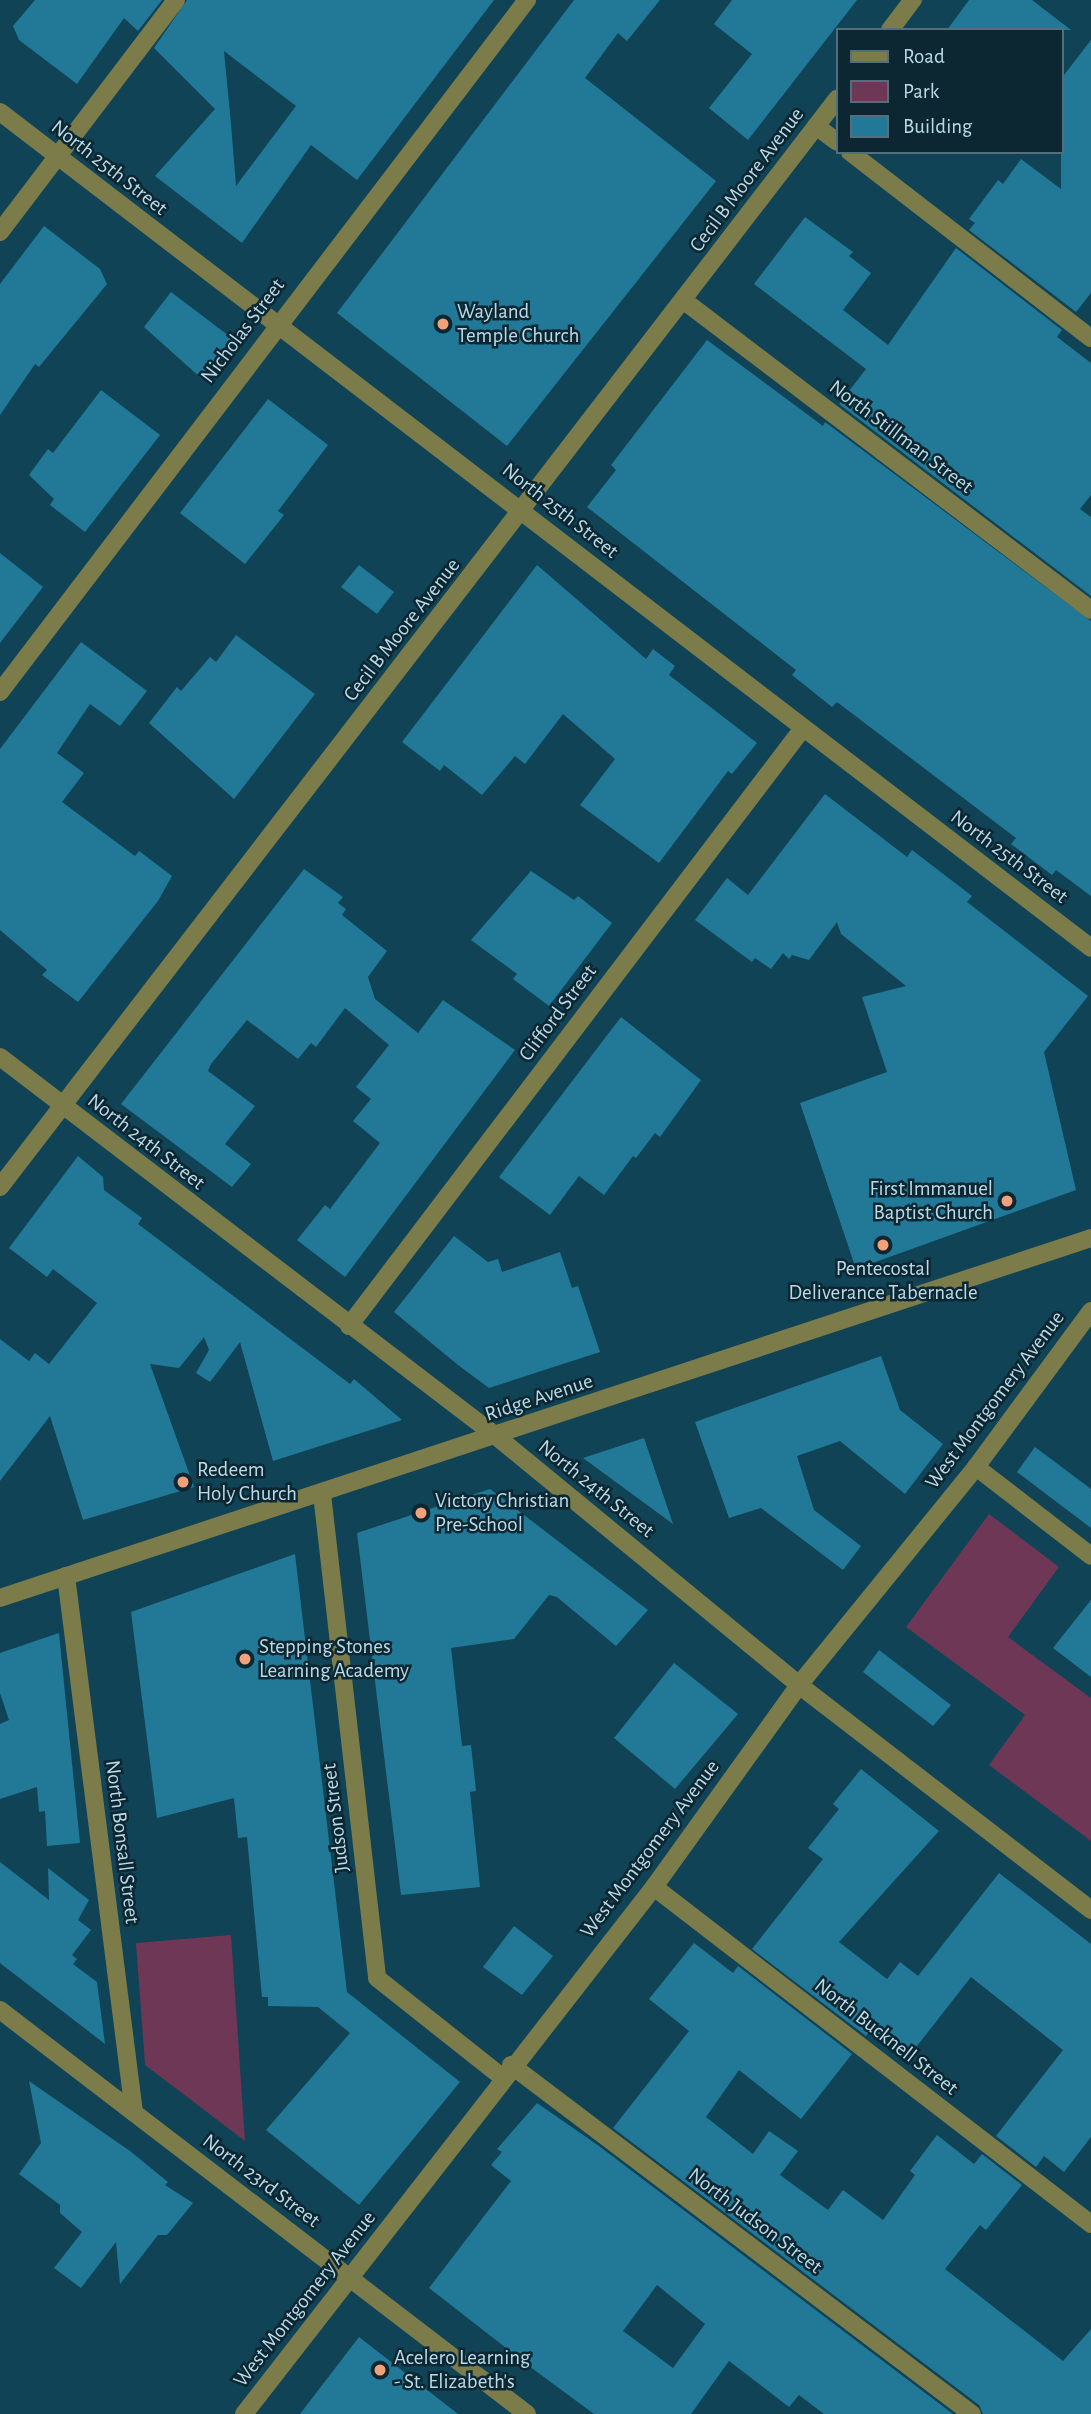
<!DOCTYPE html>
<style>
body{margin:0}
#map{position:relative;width:1091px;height:2414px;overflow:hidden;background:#0f4355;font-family:"Alegreya Sans",sans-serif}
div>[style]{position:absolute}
.green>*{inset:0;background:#6d3755}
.building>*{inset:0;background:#227997}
.minor>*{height:18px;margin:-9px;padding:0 9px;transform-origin:9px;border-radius:9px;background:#7c7b4a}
.dots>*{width:19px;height:19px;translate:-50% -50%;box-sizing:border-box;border:4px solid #0c2732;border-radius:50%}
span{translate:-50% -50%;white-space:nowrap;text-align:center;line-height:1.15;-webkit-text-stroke:5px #0c2732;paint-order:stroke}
.street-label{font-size:21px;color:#bbdae8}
.poi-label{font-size:21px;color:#bbdae8}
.left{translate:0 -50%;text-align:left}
.right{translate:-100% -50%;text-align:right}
.legend{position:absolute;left:836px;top:28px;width:228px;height:126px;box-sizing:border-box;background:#0c2732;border:2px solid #526f7b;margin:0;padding:9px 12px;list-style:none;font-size:21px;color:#bbdae8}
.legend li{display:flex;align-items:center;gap:14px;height:35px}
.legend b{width:35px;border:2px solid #526f7b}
</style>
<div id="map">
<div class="green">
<i style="clip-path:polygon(989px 1514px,1059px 1567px,1008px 1637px,1091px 1698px,1091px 1841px,989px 1765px,1025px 1715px,906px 1627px)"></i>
<i style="clip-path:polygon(231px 1935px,245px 2141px,145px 2065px,136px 1943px)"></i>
</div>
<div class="building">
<i style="clip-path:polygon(35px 0,162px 0,138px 31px,124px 18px,77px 84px,19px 40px,13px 26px)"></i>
<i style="clip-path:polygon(evenodd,187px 0,494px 0,357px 180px,311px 145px,242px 243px,155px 176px,215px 109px,154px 48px,187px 0,224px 51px,296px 106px,236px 186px,231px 124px,224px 51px)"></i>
<i style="clip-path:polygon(574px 0,660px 0,627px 41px,618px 33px,585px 78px,716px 181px,507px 446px,337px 313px)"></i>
<i style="clip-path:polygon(732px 0,857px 0,748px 140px,709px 108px,752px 54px,714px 24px)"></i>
<i style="clip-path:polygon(969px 0,1032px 0,1071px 30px,947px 30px)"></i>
<i style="clip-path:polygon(1091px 40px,1091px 293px,1076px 312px,969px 230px,975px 223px,969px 219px,998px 180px,1003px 184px,1021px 159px,1061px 189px,1061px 79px)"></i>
<i style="clip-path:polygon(805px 217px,853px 252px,849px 256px,871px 273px,843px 310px,888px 345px,956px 248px,1062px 330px,1057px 337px,1091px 363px,1091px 495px,1080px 509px,1091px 517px,1091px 596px,839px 404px,866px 369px,754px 284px)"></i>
<i style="clip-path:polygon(44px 226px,100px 269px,107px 284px,39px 367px,35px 364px,0 415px,0 284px)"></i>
<i style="clip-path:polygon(171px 292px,233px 339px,202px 379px,144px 327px)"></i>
<i style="clip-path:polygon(707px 340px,823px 426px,825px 422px,1091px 621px,1091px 896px,1056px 870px,1052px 875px,1011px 844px,1016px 838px,837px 702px,832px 707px,792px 675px,796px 670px,587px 507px,616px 470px,611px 465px)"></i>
<i style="clip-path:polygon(101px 390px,160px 435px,85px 532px,50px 505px,54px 499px,29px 475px,48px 449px,53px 453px)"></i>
<i style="clip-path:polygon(268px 399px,328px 445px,278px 511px,284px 515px,245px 564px,180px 513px)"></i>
<i style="clip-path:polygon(0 553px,43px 587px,0 643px)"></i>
<i style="clip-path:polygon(359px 565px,394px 592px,377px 614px,341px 587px)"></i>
<i style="clip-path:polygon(537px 565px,646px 659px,653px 649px,675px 666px,669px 675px,757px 743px,732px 774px,728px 771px,659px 863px,580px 805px,615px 759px,563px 714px,525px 764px,515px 756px,482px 795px,444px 765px,440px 771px,402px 742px)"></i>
<i style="clip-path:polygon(236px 635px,315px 694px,234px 799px,149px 723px,177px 687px,181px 691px,210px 657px,216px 662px)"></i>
<i style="clip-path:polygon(81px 642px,147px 691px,120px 726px,90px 704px,57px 753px,84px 773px,62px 802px,135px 856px,139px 851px,172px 876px,158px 901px,78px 1002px,42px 975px,47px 970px,0 930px,0 749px)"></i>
<i style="clip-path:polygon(825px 794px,907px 857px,912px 850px,972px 896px,967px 902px,1088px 996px,1044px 1052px,1076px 1190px,856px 1269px,800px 1103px,887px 1072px,862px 997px,906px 986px,841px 934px,837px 922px,809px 960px,792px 955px,789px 959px,783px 953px,771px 969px,755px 958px,752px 962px,695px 920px,727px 878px,748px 895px)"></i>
<i style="clip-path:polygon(304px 869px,343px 897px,338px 903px,346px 909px,342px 915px,387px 951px,368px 977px,375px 999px,418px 1033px,443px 1000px,515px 1050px,345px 1277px,297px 1240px,325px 1205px,330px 1209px,380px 1143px,353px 1121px,371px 1099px,356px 1087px,389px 1045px,345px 1008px,316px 1047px,311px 1043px,298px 1059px,247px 1020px,211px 1064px,208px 1071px,255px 1106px,225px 1144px,251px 1164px,232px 1187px,121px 1104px)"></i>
<i style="clip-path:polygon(531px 871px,574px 900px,578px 896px,612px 923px,549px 1006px,513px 979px,517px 974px,471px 940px)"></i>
<i style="clip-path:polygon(621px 1017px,701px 1080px,660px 1137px,655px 1133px,636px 1158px,633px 1156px,604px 1195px,579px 1176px,550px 1215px,499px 1177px)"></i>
<i style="clip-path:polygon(78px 1156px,103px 1177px,104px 1190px,142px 1218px,138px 1224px,350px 1384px,354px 1379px,402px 1420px,273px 1461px,240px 1342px,210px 1382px,196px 1373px,209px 1350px,204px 1337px,179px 1368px,150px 1364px,194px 1487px,83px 1520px,50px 1416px,0 1481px,0 1339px,29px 1361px,35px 1353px,49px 1364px,97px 1303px,53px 1269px,47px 1277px,9px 1248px)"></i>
<i style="clip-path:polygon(454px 1236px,488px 1262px,498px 1259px,502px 1272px,560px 1252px,572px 1288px,578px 1286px,600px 1352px,489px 1388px,458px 1365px,394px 1312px)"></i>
<i style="clip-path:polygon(881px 1356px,900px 1410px,943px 1444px,905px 1494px,840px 1441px,797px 1456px,814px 1510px,861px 1546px,843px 1570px,761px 1508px,729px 1518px,695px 1422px)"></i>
<i style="clip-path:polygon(644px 1438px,673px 1524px,583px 1458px)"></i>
<i style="clip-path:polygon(1035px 1447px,1091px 1489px,1091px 1528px,1017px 1472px)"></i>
<i style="clip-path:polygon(490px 1489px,648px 1610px,616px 1646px,557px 1597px,549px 1595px,514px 1639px,451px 1648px,462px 1746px,471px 1745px,476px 1791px,470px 1792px,480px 1887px,401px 1895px,357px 1533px)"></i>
<i style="clip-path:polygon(295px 1554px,347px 1992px,460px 2082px,359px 2205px,266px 2130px,350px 2033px,318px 2007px,268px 2006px,268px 1997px,262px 1997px,247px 1837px,238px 1838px,234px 1798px,157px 1818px,131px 1612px)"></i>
<i style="clip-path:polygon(1091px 1600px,1091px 1677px,1053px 1648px)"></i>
<i style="clip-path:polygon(59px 1633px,80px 1843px,47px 1846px,45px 1811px,39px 1812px,37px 1787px,0 1799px,0 1724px,9px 1720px,0 1693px,0 1653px)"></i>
<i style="clip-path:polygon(879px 1650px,951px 1705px,933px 1726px,863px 1672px)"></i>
<i style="clip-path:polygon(674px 1663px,738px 1714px,675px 1789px,614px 1738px)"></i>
<i style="clip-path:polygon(861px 1769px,939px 1831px,839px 1942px,887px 1979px,900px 1962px,918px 1976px,999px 1873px,1091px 1944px,1091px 2137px,1064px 2172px,1044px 2156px,1036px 2167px,996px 2136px,1063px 2050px,971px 1977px,906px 2060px,870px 2031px,866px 2036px,752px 1949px,823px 1859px,808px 1848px,839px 1809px,833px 1804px)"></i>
<i style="clip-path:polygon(0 1862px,49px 1900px,48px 1868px,89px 1900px,78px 1920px,91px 1930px,72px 1955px,77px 1959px,73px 1964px,97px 1982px,105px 2044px,0 1963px)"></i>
<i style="clip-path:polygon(514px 1926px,553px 1956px,522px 1995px,483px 1967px)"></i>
<i style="clip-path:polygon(694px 1943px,733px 1973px,738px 1966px,852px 2054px,801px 2119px,739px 2070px,706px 2117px,753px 2154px,769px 2131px,798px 2151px,780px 2175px,828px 2210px,843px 2190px,883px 2220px,915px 2175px,910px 2171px,937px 2135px,974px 2164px,982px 2154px,1022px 2185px,986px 2230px,980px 2225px,945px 2269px,1063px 2361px,1091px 2329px,1091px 2414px,983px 2414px,979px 2405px,613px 2128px,689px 2031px,649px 1999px)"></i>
<i style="clip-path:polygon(29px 2081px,130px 2151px,168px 2182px,165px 2185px,193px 2203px,167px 2235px,158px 2235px,120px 2284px,116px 2242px,81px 2288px,54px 2268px,82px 2232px,60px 2213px,60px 2205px,19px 2174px,41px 2143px)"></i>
<i style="clip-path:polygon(evenodd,537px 2103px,599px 2146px,953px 2414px,824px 2414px,799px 2395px,789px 2407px,729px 2361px,691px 2414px,594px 2414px,533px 2369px,429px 2288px,511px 2181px,491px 2165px,502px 2152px,497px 2149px,537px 2103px,657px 2285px,705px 2324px,673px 2368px,623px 2331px,657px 2285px)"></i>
<i style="clip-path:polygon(359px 2337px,458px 2414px,300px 2414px)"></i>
</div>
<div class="minor">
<i style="left:890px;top:30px;width:38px;rotate:-53deg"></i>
<i style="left:0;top:112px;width:1374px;rotate:37.46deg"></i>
<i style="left:816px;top:126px;width:26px;rotate:37deg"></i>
<i style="left:850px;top:152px;width:304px;rotate:37.7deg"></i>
<i style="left:0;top:232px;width:291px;rotate:-52.8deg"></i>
<i style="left:683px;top:300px;width:512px;rotate:37.23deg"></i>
<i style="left:0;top:692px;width:870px;rotate:-52.71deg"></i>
<i style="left:0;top:1057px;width:624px;rotate:37.38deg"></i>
<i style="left:496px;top:1436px;width:392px;rotate:39.4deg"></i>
<i style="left:799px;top:1685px;width:369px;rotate:37.6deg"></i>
<i style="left:0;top:1187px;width:1373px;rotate:-52.43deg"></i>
<i style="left:349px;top:1326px;width:751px;rotate:-52.79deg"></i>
<i style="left:976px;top:1467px;width:145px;rotate:37.7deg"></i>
<i style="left:322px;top:1494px;width:487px;rotate:83.5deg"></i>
<i style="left:377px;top:1978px;width:159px;rotate:38.4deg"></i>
<i style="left:66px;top:1576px;width:541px;rotate:82.78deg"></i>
<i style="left:0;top:1598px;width:1149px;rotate:-18.26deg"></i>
<i style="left:654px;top:1887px;width:552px;rotate:37.64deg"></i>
<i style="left:0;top:2010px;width:664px;rotate:37.47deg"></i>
<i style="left:511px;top:2065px;width:578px;rotate:37.13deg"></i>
<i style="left:244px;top:2414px;width:668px;rotate:-52.12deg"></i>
<i style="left:654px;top:1887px;width:249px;rotate:-54.3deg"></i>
<i style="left:799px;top:1685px;width:281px;rotate:-50.9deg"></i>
<i style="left:976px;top:1467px;width:194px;rotate:-53.6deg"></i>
</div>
<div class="dots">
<i style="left:443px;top:324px;background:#f1a27b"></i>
<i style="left:1007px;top:1201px;background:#f1a27b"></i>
<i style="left:883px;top:1245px;background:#f1a27b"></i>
<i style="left:183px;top:1482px;background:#f1a27b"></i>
<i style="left:421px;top:1513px;background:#f1a27b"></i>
<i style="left:245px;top:1659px;background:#f1a27b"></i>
<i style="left:380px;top:2370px;background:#f1a27b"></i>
</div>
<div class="street-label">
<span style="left:109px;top:168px;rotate:38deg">North 25th Street</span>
<span style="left:747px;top:180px;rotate:-53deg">Cecil B Moore Avenue</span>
<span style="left:243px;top:331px;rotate:-53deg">Nicholas Street</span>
<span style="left:901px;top:437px;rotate:37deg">North Stillman Street</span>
<span style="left:560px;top:511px;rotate:38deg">North 25th Street</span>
<span style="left:402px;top:630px;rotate:-52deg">Cecil B Moore Avenue</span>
<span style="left:1009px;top:857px;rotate:37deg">North 25th Street</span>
<span style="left:558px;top:1013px;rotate:-53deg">Clifford Street</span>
<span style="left:146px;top:1142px;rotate:38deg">North 24th Street</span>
<span style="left:539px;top:1398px;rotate:-18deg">Ridge Avenue</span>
<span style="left:995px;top:1400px;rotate:-53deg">West Montgomery Avenue</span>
<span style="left:596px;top:1489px;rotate:39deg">North 24th Street</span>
<span style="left:336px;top:1818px;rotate:-97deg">Judson Street</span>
<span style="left:122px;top:1842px;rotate:83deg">North Bonsall Street</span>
<span style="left:650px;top:1849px;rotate:-53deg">West Montgomery Avenue</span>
<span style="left:886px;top:2037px;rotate:38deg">North Bucknell Street</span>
<span style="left:261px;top:2181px;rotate:37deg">North 23rd Street</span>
<span style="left:755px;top:2221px;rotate:37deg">North Judson Street</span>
<span style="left:305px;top:2299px;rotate:-52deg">West Montgomery Avenue</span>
</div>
<div class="poi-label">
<span class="left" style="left:457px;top:324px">Wayland<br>Temple Church</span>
<span class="right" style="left:993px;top:1201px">First Immanuel<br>Baptist Church</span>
<span style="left:883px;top:1281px">Pentecostal<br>Deliverance Tabernacle</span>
<span class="left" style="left:197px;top:1482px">Redeem<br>Holy Church</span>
<span class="left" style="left:435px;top:1513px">Victory Christian<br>Pre-School</span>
<span class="left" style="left:259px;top:1659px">Stepping Stones<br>Learning Academy</span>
<span class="left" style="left:394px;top:2370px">Acelero Learning<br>- St. Elizabeth's</span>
</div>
<ul class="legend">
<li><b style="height:9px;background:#7c7b4a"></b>Road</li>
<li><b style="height:19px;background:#6d3755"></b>Park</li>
<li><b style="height:19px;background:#227997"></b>Building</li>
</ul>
</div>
